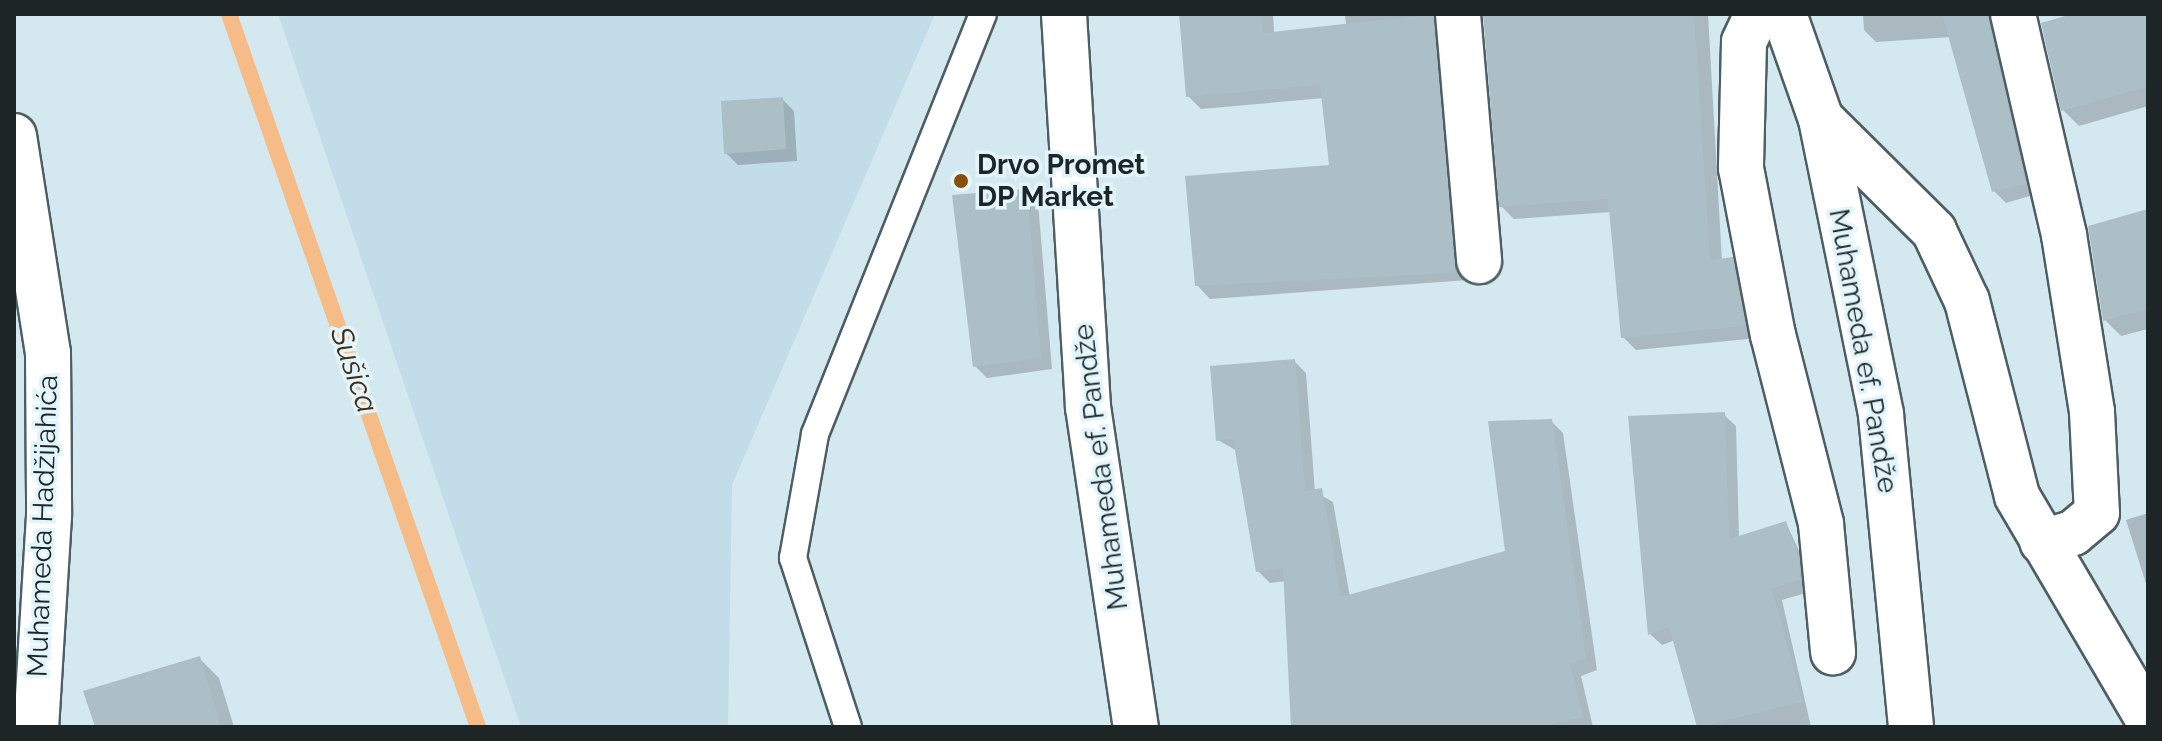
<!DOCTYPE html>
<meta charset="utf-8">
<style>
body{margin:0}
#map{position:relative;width:2162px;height:741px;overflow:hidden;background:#d4e8ef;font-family:Raleway,sans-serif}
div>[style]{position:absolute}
.built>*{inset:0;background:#c2dde8}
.shadow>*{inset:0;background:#0003}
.stream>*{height:16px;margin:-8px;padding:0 8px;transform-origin:8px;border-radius:8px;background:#f6bc88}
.building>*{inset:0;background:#acbfc6}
.roads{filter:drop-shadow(2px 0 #4d5e64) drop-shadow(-2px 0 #4d5e64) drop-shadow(0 2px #4d5e64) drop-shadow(0 -2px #4d5e64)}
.service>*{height:26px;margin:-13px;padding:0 13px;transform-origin:13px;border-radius:13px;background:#fff}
.minor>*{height:44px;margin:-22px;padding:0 22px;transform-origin:22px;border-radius:22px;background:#fff}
.tertiary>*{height:44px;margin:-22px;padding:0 22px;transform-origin:22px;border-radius:22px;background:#fff}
.dots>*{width:22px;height:22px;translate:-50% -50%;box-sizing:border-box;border:4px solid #e2f5fd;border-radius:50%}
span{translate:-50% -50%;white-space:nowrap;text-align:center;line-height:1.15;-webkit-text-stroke:7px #e2f5fd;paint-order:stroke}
.poi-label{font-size:28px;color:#1d2527;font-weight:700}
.left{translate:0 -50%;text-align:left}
.street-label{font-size:28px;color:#1d2527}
.water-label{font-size:30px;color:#432b14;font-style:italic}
.frame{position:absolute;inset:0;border:16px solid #1d2527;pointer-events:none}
</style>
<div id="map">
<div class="built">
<i style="clip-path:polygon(278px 14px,935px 14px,732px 485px,728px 727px,521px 727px)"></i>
</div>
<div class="shadow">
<i style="clip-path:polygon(1181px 14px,1273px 14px,1274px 33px,1346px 25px,1345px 14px,1453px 14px,1445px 30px,1468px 280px,1210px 299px,1197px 285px,1332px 167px,1324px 98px,1201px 109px,1188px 96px)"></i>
<i style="clip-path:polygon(1485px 14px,1708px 14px,1722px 261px,1745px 273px,1758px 338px,1636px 350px,1623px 337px,1611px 212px,1514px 219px,1501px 206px)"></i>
<i style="clip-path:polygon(1863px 14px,1997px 14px,2037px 194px,2006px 203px,1994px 191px,1951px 37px,1876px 42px,1864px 30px)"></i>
<i style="clip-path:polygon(2080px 14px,2148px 14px,2148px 106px,2079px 126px,2063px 110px)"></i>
<i style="clip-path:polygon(782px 99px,794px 111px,797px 161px,738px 165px,726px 153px)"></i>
<i style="clip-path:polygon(1026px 191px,1038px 203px,1052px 369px,987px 378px,975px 366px)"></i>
<i style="clip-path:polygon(2148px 211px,2148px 329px,2121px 336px,2105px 320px)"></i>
<i style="clip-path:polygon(1294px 361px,1306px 373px,1315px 492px,1333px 502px,1350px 597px,1507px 553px,1551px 421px,1563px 433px,1597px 670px,1581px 676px,1593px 727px,1293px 727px,1286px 581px,1270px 583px,1258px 571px,1237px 451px,1218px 440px)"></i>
<i style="clip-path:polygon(1724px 415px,1736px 426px,1739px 538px,1786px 523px,1810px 574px,1812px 591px,1782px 600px,1811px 727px,1699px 727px,1675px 640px,1662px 645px,1650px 634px,1630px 418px)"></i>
<i style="clip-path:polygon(2148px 513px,2148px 590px,2126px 520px)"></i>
<i style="clip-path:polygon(199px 658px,219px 678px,234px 727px,97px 727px)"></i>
</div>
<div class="stream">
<i style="left:229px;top:14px;width:755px;rotate:70.75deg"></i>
</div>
<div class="building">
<i style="clip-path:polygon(1179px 14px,1262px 14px,1263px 33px,1433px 14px,1456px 273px,1195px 286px,1185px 176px,1329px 165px,1320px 85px,1186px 97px)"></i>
<i style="clip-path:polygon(1483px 14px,1694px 14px,1710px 260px,1733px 257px,1746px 326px,1621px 338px,1608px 199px,1499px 207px)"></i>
<i style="clip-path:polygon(1942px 14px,1987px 14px,2026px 183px,1992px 192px)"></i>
<i style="clip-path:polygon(2072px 14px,2148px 14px,2148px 87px,2061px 111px,2041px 23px)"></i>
<i style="clip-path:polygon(783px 97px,786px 149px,724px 154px,721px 101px)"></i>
<i style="clip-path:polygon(1027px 189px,1041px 358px,973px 367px,952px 195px)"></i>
<i style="clip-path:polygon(2148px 209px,2148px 309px,2103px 321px,2088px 226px)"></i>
<i style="clip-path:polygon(1295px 359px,1305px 491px,1322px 488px,1341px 597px,1505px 551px,1488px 421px,1552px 419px,1586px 658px,1570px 664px,1583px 717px,1538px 727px,1291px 727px,1283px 568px,1256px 572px,1233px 439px,1216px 441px,1210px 366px)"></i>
<i style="clip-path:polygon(1725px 412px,1729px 539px,1786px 521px,1799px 561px,1801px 579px,1772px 589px,1803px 702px,1697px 727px,1669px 627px,1648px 635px,1628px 416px)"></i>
<i style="clip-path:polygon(200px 656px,221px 727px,95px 727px,83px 691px)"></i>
</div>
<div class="roads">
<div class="service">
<i style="left:848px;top:727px;width:178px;rotate:-108deg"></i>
<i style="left:793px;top:558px;width:126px;rotate:-79.9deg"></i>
<i style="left:815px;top:434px;width:452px;rotate:-68.2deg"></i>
</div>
<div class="minor">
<i style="left:1458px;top:14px;width:248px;rotate:85.1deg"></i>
<i style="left:1757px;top:14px;width:31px;rotate:115deg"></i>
<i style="left:1744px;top:42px;width:126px;rotate:91.4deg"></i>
<i style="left:1741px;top:168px;width:170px;rotate:79.2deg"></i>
<i style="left:1773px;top:335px;width:195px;rotate:75.7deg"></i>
<i style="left:1821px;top:524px;width:129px;rotate:84.6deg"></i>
<i style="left:1784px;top:14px;width:111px;rotate:70.6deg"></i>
<i style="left:1821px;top:119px;width:159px;rotate:44.7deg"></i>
<i style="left:1934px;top:231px;width:77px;rotate:64.8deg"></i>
<i style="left:1967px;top:301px;width:201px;rotate:75.6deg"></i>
<i style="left:2017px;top:496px;width:259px;rotate:59.6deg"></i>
<i style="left:2013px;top:14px;width:227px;rotate:77deg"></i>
<i style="left:2064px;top:235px;width:179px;rotate:81deg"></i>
<i style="left:2092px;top:412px;width:101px;rotate:87.2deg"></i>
<i style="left:2097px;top:513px;width:31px;rotate:140deg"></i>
<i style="left:2073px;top:533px;width:32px;rotate:164deg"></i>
<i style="left:1821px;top:119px;width:302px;rotate:78.5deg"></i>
<i style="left:1881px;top:415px;width:313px;rotate:84.5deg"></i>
<i style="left:14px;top:136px;width:220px;rotate:81.1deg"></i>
<i style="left:48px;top:353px;width:163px;rotate:89.6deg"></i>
<i style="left:49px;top:516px;width:211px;rotate:93.5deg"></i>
</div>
<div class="tertiary">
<i style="left:1064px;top:14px;width:394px;rotate:86.5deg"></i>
<i style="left:1088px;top:407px;width:324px;rotate:81.5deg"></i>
</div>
</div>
<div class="dots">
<i style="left:961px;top:181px;background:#894f06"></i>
</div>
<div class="poi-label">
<span class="left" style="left:977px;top:181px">Drvo Promet<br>DP Market</span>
</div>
<div class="street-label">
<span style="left:1863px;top:351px;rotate:80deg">Muhameda ef. Pandže</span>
<span style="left:1101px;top:467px;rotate:-97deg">Muhameda ef. Pandže</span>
<span style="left:43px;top:526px;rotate:-88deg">Muhameda Hadžijahića</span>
</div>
<div class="water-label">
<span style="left:354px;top:370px;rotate:71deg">Sušica</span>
</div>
<div class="frame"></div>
</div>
